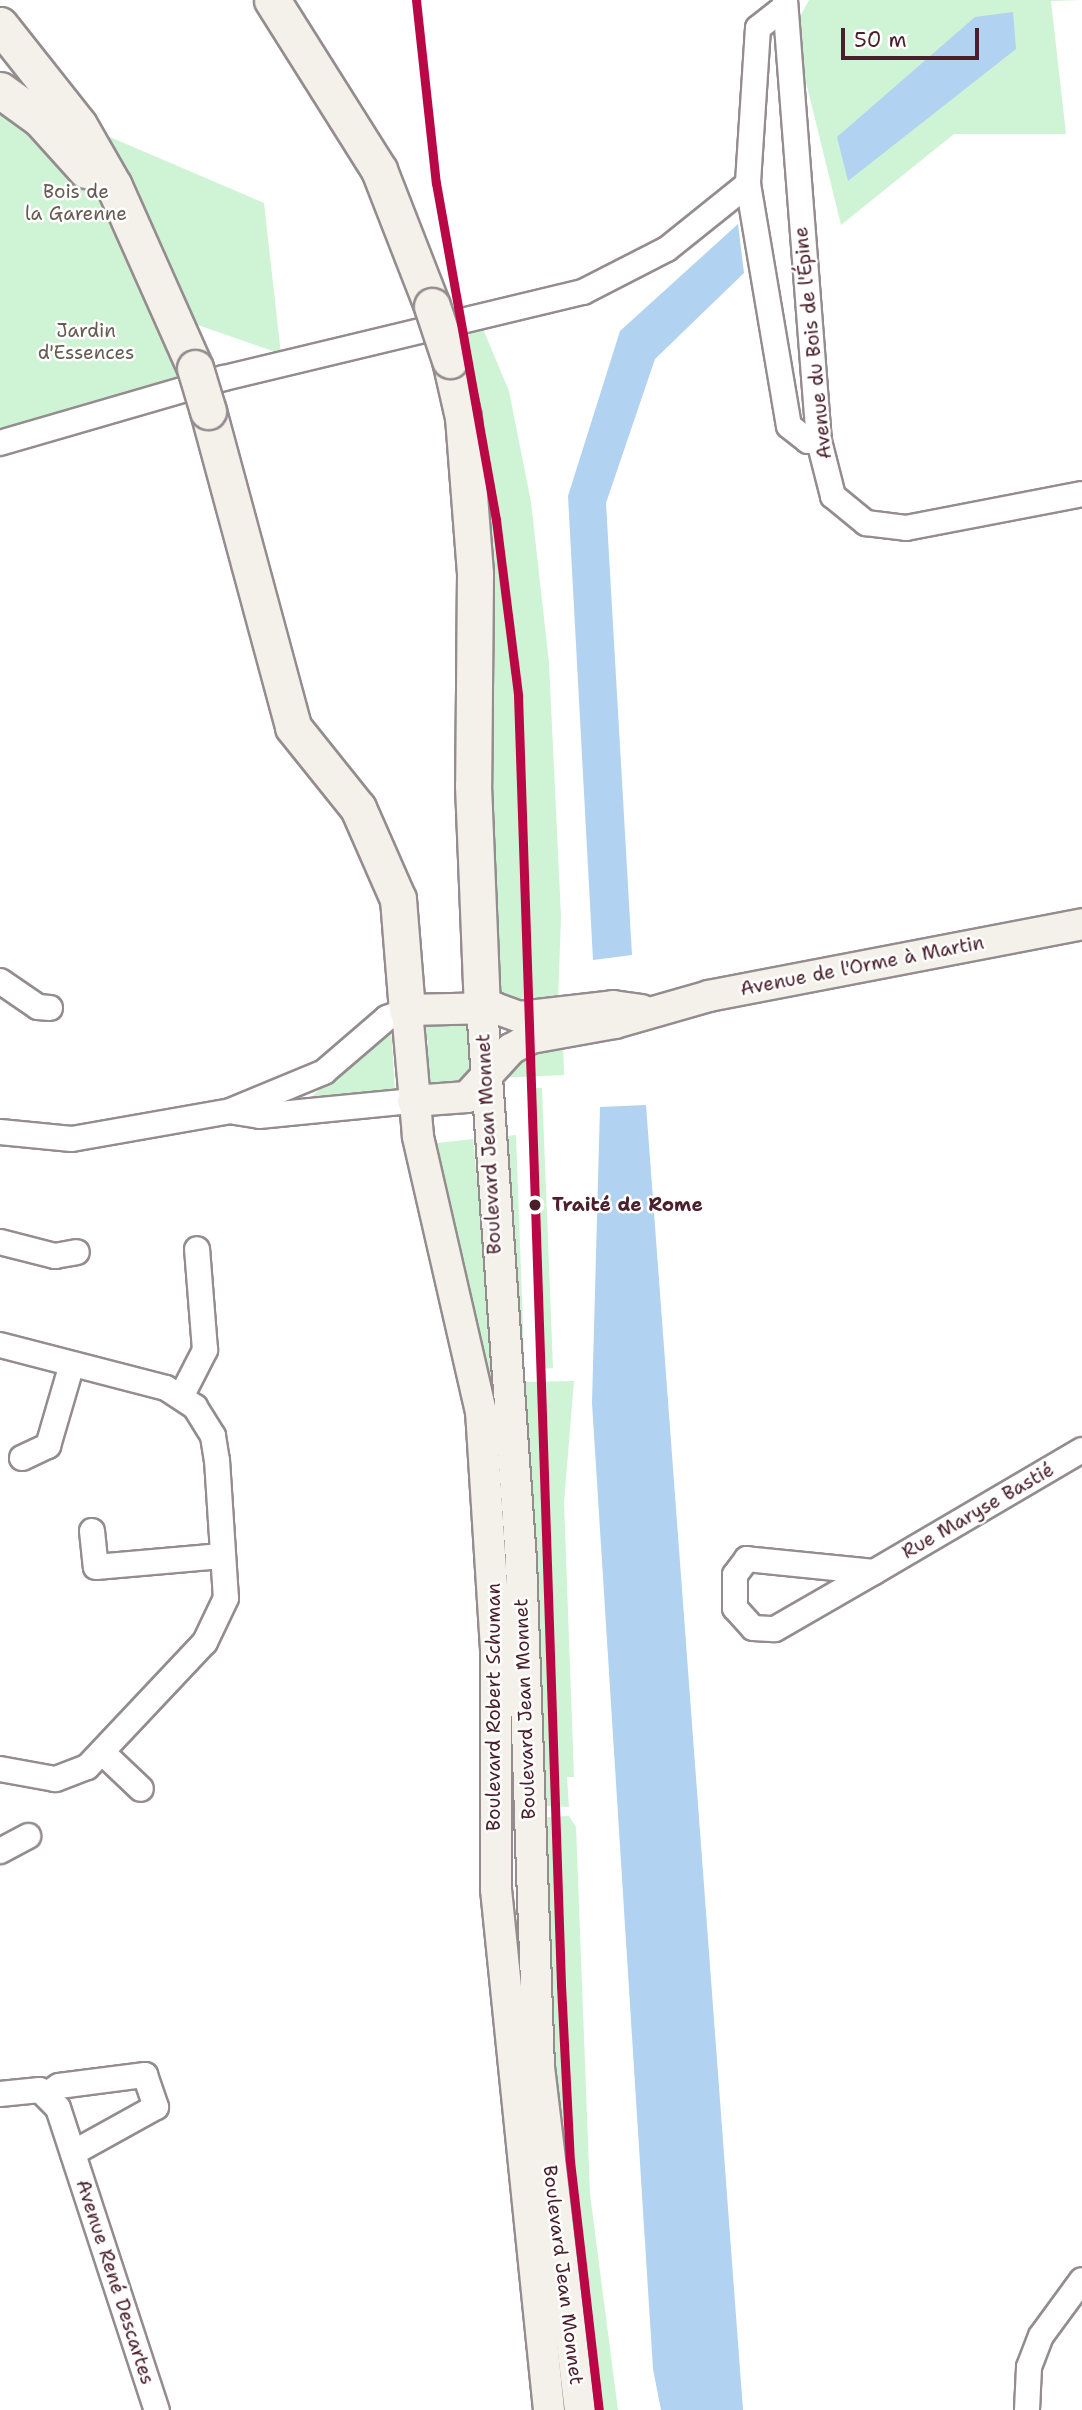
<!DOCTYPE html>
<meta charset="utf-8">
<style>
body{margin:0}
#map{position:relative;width:1082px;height:2410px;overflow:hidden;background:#fff;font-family:"Shantell Sans",sans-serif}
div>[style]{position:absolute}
.green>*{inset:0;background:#cff3d5}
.water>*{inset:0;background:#b1d2f0}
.roads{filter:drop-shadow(2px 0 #948c8e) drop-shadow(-2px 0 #948c8e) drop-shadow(0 2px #948c8e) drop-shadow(0 -2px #948c8e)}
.minor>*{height:24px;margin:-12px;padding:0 12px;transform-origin:12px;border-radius:12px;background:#fff}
.major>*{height:30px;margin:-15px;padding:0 15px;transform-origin:15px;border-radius:15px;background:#f4f1eb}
.highway>*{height:35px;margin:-17.5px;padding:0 17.5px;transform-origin:17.5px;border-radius:17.5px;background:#f4f1eb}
.bridges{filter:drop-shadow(2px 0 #948c8e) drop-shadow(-2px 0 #948c8e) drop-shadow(0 2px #948c8e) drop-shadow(0 -2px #948c8e)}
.highway-bridge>*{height:35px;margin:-17.5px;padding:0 17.5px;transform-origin:17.5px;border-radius:17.5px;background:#f4f1eb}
.tram-1>*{height:9px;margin:-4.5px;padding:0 4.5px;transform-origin:4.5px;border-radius:4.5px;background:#b90845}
.dots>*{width:19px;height:19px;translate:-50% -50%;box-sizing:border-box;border:4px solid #fff;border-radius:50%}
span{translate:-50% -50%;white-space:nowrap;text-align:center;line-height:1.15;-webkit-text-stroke:5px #fff;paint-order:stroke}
.park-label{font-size:19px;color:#665c54}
.street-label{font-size:19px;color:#4a1f2b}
.stop-label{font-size:19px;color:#4a1f2b;font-weight:700}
.left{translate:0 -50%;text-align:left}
.scale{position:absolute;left:841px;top:28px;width:138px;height:32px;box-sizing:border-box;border:4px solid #4a1f2b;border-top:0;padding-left:9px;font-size:21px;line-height:24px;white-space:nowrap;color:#4a1f2b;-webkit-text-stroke:5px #fff;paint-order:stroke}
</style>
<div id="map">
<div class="green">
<i style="clip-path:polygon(809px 0,1082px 0,1051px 1px,1066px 134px,954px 134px,841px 225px,793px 29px)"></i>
<i style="clip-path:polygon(0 90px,264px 203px,281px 354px,152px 309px,184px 390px,0 443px)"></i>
<i style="clip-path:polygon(483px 329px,509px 391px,531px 502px,549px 663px,561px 916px,558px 1002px,507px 1004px,494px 988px,454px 337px)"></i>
<i style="clip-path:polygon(433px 1021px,465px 1023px,468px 1030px,471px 1072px,464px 1083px,431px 1085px,425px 1079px,428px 1040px,422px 1040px,422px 1031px)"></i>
<i style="clip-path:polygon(391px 1027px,395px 1091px,307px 1101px,327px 1083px)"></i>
<i style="clip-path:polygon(563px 1042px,564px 1075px,498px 1078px,517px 1055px)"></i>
<i style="clip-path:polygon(529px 1088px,542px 1088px,553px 1368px,540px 1369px)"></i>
<i style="clip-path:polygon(516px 1135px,525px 1382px,574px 1381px,564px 1502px,574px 1777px,567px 1777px,569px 1807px,546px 1806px,543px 1739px,536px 1738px,501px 1137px)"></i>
<i style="clip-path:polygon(473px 1139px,507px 1482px,521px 1821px,504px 1822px,505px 1647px,429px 1144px)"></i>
<i style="clip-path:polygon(569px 1816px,576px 1827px,590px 2194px,618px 2410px,589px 2410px,557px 2152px,539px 1832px,547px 1831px,547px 1817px)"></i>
</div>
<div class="water">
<i style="clip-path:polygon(1013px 12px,1016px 49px,848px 181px,837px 137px,975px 17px)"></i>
<i style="clip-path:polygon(738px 224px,744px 273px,655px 359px,606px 503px,632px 955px,593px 960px,568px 496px,620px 331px)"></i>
<i style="clip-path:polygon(646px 1105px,743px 2410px,661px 2410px,653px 2369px,592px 1403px,600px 1107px)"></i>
</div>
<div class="roads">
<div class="minor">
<i style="left:785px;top:0;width:442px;rotate:85.6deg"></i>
<i style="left:819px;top:441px;width:57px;rotate:75.7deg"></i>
<i style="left:833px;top:496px;width:43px;rotate:39.3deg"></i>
<i style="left:866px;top:523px;width:40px;rotate:7.1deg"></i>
<i style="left:906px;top:528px;width:179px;rotate:-10.9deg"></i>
<i style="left:781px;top:10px;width:29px;rotate:142deg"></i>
<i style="left:758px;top:28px;width:156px;rotate:93.7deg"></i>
<i style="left:748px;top:184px;width:245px;rotate:80.4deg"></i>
<i style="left:789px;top:426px;width:24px;rotate:38deg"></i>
<i style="left:808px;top:441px;width:11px"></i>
<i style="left:0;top:443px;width:233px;rotate:-16.2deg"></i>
<i style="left:224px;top:378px;width:369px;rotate:-13.5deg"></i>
<i style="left:583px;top:292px;width:94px;rotate:-27.1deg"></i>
<i style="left:667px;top:249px;width:104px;rotate:-38.7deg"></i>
<i style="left:0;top:981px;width:46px;rotate:34.4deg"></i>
<i style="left:38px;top:1007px;width:12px;rotate:5deg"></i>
<i style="left:235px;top:1112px;width:24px;rotate:9deg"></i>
<i style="left:259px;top:1116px;width:155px;rotate:-5.6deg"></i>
<i style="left:0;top:1132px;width:72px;rotate:5.6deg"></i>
<i style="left:72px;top:1139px;width:160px;rotate:-10deg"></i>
<i style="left:230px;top:1111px;width:102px;rotate:-22.5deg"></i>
<i style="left:324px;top:1072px;width:83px;rotate:-40.6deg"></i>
<i style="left:387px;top:1018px;width:22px;rotate:-22deg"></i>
<i style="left:0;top:1242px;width:57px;rotate:14.3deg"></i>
<i style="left:55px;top:1256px;width:22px;rotate:-10deg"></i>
<i style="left:0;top:1345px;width:171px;rotate:14.5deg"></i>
<i style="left:166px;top:1388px;width:35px;rotate:33deg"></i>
<i style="left:195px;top:1407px;width:34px;rotate:58deg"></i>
<i style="left:213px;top:1436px;width:24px;rotate:81deg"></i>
<i style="left:217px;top:1460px;width:138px;rotate:86.3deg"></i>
<i style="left:226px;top:1598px;width:49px;rotate:115.5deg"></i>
<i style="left:205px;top:1642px;width:172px;rotate:133.3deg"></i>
<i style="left:87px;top:1767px;width:34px;rotate:159deg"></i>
<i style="left:55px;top:1779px;width:56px;rotate:-169.7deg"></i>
<i style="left:182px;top:1395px;width:51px;rotate:-62.9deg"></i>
<i style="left:205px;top:1350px;width:101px;rotate:-94.5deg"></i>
<i style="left:22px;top:1458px;width:29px;rotate:-25deg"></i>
<i style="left:48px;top:1446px;width:85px;rotate:-73.7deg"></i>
<i style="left:92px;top:1531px;width:36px;rotate:84deg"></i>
<i style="left:96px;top:1567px;width:126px;rotate:-5deg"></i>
<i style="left:874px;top:1572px;width:128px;rotate:-174.2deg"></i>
<i style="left:747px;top:1559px;width:20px;rotate:127deg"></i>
<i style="left:735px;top:1575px;width:33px;rotate:90deg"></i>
<i style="left:735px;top:1608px;width:27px;rotate:48deg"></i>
<i style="left:753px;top:1628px;width:22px;rotate:3deg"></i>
<i style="left:775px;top:1629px;width:114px;rotate:-29.9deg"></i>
<i style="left:874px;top:1572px;width:241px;rotate:-30.4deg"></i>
<i style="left:103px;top:1753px;width:52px;rotate:43.5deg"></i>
<i style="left:0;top:1851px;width:32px;rotate:-28deg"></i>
<i style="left:0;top:2094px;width:40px;rotate:-5.7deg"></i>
<i style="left:40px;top:2090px;width:25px;rotate:45deg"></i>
<i style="left:58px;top:2108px;width:318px;rotate:71.9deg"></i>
<i style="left:47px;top:2094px;width:14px;rotate:-34deg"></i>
<i style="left:59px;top:2086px;width:87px;rotate:-7.3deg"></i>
<i style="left:145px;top:2075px;width:34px;rotate:71deg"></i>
<i style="left:156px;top:2107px;width:95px;rotate:151deg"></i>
<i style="left:1027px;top:2410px;width:43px;rotate:-87.3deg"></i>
<i style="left:1029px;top:2367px;width:33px;rotate:-69deg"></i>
<i style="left:1041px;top:2336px;width:69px;rotate:-53.8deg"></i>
</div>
<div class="major">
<i style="left:482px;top:1007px;width:554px;rotate:85.97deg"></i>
<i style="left:521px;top:1560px;width:507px;rotate:87.97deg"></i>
<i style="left:539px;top:2067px;width:345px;rotate:83.2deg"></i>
<i style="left:413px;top:1101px;width:54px;rotate:-4.2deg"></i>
<i style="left:467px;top:1097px;width:65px;rotate:-47.5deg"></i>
<i style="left:511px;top:1049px;width:23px;rotate:-29deg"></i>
<i style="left:531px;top:1038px;width:85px;rotate:-10.1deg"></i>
<i style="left:615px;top:1023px;width:98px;rotate:-16deg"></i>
<i style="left:709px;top:996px;width:380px;rotate:-10.9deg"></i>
<i style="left:549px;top:2410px;width:524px;rotate:-95.81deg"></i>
<i style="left:496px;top:1889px;width:240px;rotate:-90deg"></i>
<i style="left:496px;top:1649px;width:237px;rotate:-93.6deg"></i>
<i style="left:481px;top:1412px;width:283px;rotate:-102.9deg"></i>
<i style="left:418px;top:1136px;width:126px;rotate:-95deg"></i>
<i style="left:407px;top:1010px;width:88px;rotate:-1.3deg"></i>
<i style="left:495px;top:1008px;width:27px;rotate:20deg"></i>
<i style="left:520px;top:1017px;width:94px;rotate:-6.7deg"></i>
<i style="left:613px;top:1006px;width:29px;rotate:8deg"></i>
</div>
<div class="highway">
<i style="left:272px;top:0;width:201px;rotate:57.8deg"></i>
<i style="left:379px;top:170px;width:146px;rotate:68.7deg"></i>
<i style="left:0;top:25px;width:127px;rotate:51.7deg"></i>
<i style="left:79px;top:125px;width:70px;rotate:60.2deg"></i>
<i style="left:114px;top:186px;width:199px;rotate:66deg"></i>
<i style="left:0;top:90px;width:49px;rotate:35.9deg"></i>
<i style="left:40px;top:119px;width:69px;rotate:48deg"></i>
<i style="left:450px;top:360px;width:58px;rotate:77.2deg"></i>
<i style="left:463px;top:417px;width:157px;rotate:85.6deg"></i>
<i style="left:475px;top:574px;width:211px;rotate:90.5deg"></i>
<i style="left:473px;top:785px;width:222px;rotate:87.7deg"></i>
<i style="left:208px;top:411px;width:327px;rotate:74.9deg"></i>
<i style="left:293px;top:727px;width:104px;rotate:51.3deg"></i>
<i style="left:358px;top:808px;width:99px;rotate:66.3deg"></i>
<i style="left:398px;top:899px;width:111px;rotate:85.4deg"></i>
</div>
</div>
<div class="bridges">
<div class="highway-bridge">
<i style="left:432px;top:306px;width:57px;rotate:71.6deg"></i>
<i style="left:195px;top:368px;width:45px;rotate:73.2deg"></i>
</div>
</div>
<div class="tram-1">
<i style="left:416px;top:0;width:184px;rotate:83.8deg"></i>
<i style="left:436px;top:183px;width:342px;rotate:79.9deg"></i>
<i style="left:496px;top:520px;width:176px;rotate:82.8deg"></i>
<i style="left:518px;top:695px;width:1291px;rotate:88.09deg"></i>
<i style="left:561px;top:1985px;width:176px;rotate:87.1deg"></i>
<i style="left:570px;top:2161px;width:251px;rotate:83.4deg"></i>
</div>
<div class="dots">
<i style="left:535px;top:1205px;background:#4a1f2b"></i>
</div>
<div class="park-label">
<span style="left:76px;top:203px">Bois de<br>la Garenne</span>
<span style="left:86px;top:342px">Jardin<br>d'Essences</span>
</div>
<div class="street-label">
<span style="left:813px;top:343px;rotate:-96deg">Avenue du Bois de l'Épine</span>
<span style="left:862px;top:966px;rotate:-11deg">Avenue de l'Orme à Martin</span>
<span style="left:489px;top:1144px;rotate:-93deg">Boulevard Jean Monnet</span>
<span style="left:978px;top:1511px;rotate:-30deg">Rue Maryse Bastié</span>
<span style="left:494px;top:1707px;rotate:-90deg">Boulevard Robert Schuman</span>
<span style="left:525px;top:1709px;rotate:-92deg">Boulevard Jean Monnet</span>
<span style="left:563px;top:2275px;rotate:83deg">Boulevard Jean Monnet</span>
<span style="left:115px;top:2282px;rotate:72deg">Avenue René Descartes</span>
</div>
<div class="stop-label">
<span class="left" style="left:552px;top:1205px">Traité de Rome</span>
</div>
<div class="scale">50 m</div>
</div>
